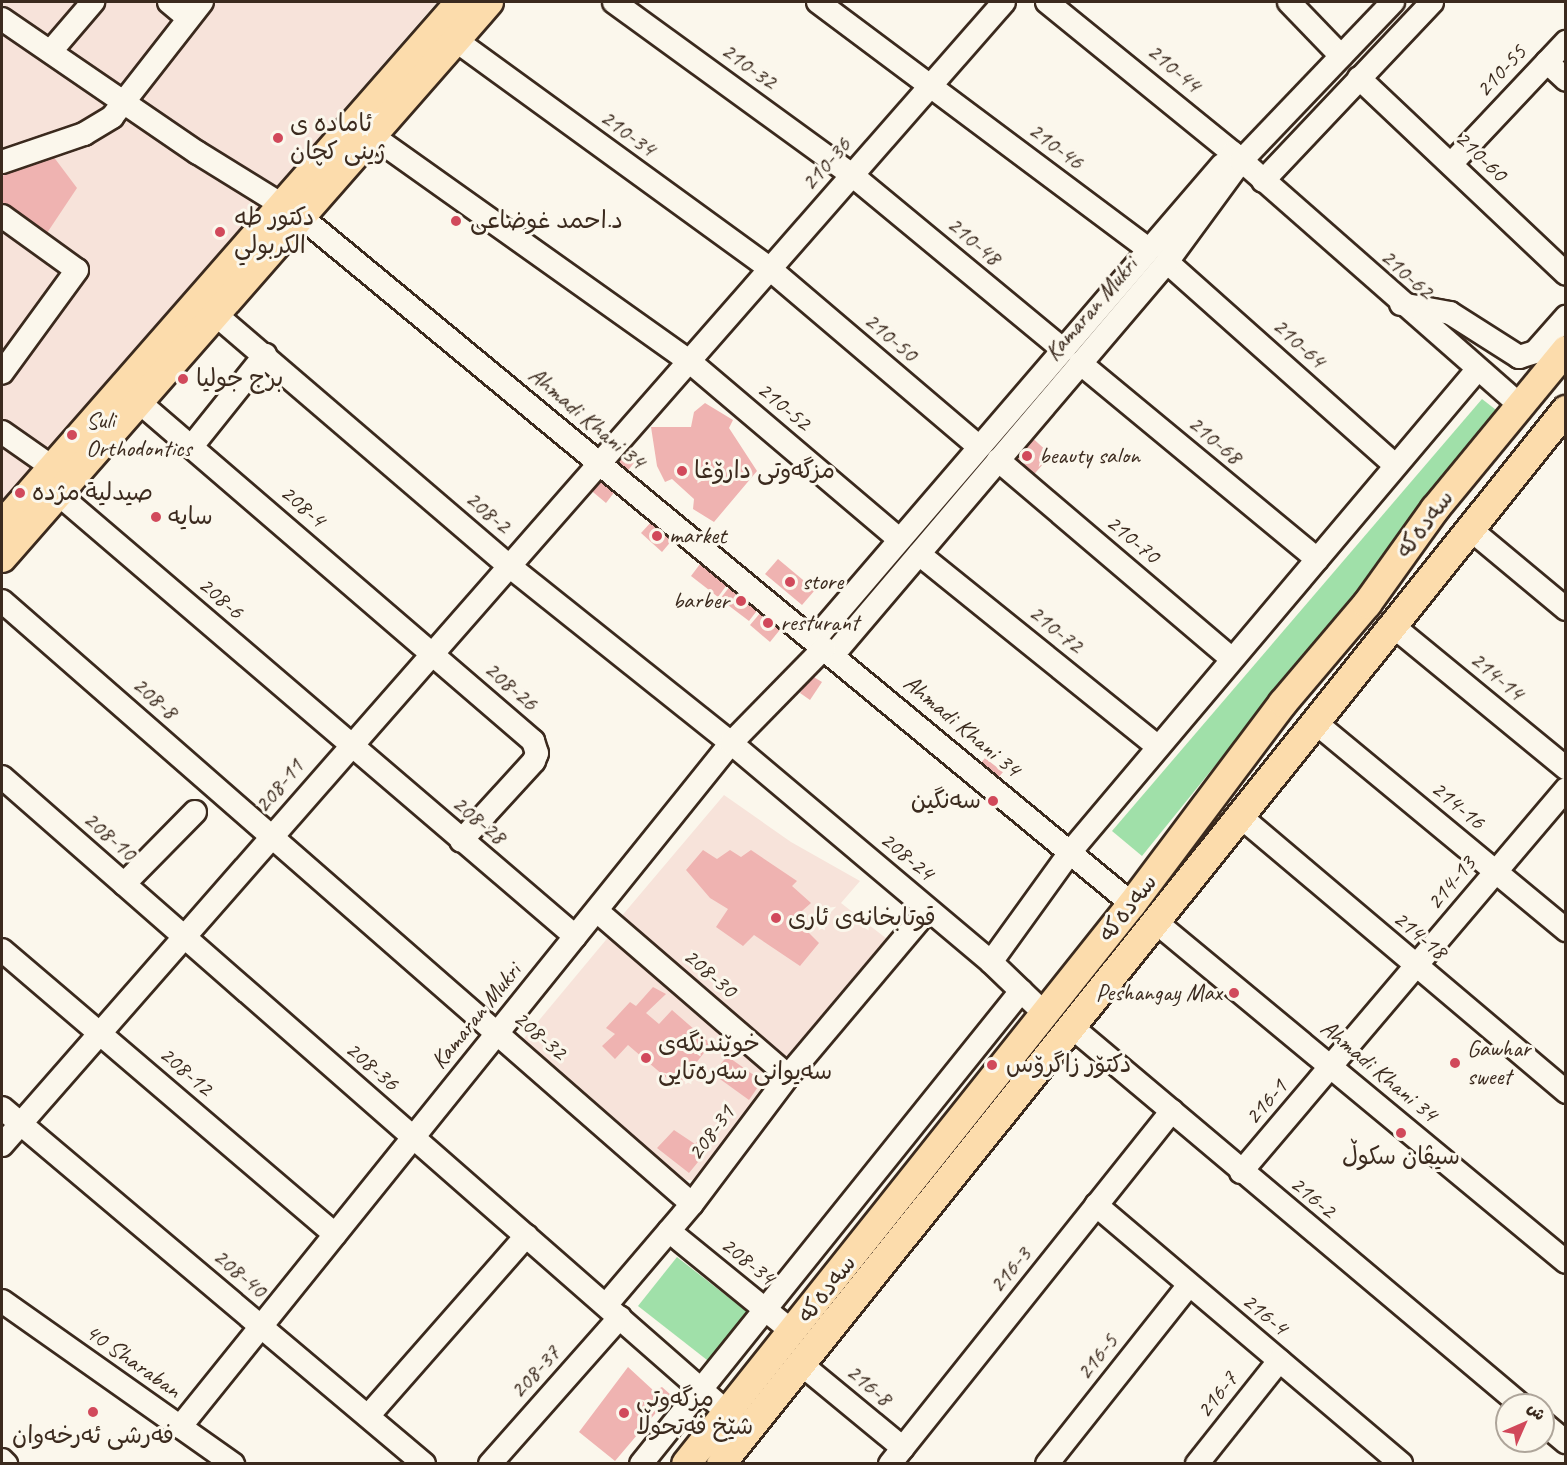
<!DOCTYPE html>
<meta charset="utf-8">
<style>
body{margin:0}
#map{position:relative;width:1567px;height:1465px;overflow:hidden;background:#fbf7ec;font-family:Caveat,"Playpen Sans Arabic",sans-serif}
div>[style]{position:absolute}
.built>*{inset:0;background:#f7e3da}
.green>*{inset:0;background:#a0e0a9}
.building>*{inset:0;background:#efb3b1}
.roads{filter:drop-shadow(2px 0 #3b2a1e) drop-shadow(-2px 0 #3b2a1e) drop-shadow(0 2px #3b2a1e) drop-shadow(0 -2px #3b2a1e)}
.minor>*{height:22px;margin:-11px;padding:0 11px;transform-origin:11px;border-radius:11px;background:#fbf7ec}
.major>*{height:28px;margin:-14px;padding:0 14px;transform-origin:14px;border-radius:14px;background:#fcdcac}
.dots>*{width:16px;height:16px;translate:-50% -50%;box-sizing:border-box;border:3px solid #fbf7ec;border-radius:50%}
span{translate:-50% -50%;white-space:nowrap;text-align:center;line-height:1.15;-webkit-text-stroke:6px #fbf7ec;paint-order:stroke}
.street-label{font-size:24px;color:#3b2a1e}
.poi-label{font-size:24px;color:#3b2a1e}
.left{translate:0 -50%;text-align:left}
.right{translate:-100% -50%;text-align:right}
.frame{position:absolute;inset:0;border:3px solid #3b2a1e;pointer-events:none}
.north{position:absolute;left:1495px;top:1393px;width:60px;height:60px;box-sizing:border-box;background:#fbf7ec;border:2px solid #aea59a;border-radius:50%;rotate:45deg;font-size:16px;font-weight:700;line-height:24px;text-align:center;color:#3b2a1e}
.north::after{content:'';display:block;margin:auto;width:21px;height:27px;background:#d1495b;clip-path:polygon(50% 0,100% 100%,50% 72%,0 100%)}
</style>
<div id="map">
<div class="built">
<i style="clip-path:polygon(2px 2px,437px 2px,2px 501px)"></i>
<i style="clip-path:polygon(724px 795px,791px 842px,860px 881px,841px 903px,887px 939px,783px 1063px,620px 918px)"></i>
<i style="clip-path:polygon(610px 935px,771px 1074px,771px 1084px,694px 1180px,686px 1180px,521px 1042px)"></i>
</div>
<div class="green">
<i style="clip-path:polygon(1482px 399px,1500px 413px,1142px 856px,1112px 831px)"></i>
<i style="clip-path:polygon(677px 1257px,755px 1318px,716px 1367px,638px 1306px)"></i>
</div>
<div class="building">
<i style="clip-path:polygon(53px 156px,77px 188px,47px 233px,2px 206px,2px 176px)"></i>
<i style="clip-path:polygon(705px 403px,733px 420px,729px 428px,757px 471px,714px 522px,693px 509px,694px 499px,672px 479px,665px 482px,657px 466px,651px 427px,691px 427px,694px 412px)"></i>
<i style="clip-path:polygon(1026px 432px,1051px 455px,1029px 480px,1003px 458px)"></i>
<i style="clip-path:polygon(625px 447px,638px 458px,625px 474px,612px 462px)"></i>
<i style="clip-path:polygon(597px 475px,616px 490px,606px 503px,587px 487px)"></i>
<i style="clip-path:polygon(653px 520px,673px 539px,662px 552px,641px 533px)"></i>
<i style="clip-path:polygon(778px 559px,815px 590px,802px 605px,765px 574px)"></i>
<i style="clip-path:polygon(703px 560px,729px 582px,718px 597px,691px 576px)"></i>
<i style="clip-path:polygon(734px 581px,762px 604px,749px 621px,720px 599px)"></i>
<i style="clip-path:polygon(767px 605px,787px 621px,770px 642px,750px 625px)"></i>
<i style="clip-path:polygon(812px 676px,822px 682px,810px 700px,800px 693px)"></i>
<i style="clip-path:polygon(985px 758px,1003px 772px,994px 783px,976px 769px)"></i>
<i style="clip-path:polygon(703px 850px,717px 859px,730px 850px,741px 857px,751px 850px,797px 881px,792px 886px,811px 903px,794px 918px,819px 943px,800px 966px,754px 935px,743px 946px,716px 927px,728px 909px,710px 898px,686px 870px)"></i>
<i style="clip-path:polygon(653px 987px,666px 994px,646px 1013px,659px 1024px,672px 1010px,711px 1044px,677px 1087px,628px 1045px,615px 1059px,602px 1046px,615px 1034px,606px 1028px,630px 1002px,636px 1006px)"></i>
<i style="clip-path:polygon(727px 1056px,762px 1081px,749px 1100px,713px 1074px)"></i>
<i style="clip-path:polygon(707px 1129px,716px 1140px,689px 1173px,657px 1148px,674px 1130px,695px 1144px)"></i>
<i style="clip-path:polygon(628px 1367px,654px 1391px,662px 1387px,671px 1395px,615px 1461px,579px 1432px)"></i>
</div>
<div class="roads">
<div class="minor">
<i style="left:169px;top:2px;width:25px;rotate:40deg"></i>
<i style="left:614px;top:2px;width:294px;rotate:36deg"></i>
<i style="left:852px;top:175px;width:273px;rotate:39.6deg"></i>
<i style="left:818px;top:2px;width:412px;rotate:36.8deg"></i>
<i style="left:1047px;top:2px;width:240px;rotate:39.1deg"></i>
<i style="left:1233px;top:153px;width:381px;rotate:41.3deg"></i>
<i style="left:1289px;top:2px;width:75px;rotate:46.1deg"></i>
<i style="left:2px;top:19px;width:237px;rotate:34.4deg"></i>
<i style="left:198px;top:153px;width:120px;rotate:31.7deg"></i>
<i style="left:300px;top:216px;width:1080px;rotate:39.59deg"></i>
<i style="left:454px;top:39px;width:391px;rotate:36deg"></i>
<i style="left:770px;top:269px;width:273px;rotate:40.4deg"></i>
<i style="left:51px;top:51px;width:65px;rotate:-49.4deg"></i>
<i style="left:1547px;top:62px;width:26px;rotate:43deg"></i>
<i style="left:1359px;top:78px;width:285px;rotate:43.4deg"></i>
<i style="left:371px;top:135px;width:390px;rotate:35.4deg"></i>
<i style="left:689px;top:361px;width:275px;rotate:40.3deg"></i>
<i style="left:2px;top:162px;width:87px;rotate:-18.9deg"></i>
<i style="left:84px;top:134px;width:33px;rotate:-31deg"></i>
<i style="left:112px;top:117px;width:146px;rotate:-52deg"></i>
<i style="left:1451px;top:164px;width:168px;rotate:-46.7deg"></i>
<i style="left:1263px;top:181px;width:246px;rotate:-46.6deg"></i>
<i style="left:2px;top:216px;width:92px;rotate:35.8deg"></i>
<i style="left:77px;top:270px;width:127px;rotate:126.1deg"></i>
<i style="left:1167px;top:262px;width:305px;rotate:41.7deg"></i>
<i style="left:1401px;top:304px;width:50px;rotate:10.4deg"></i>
<i style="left:1450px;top:313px;width:82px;rotate:32.5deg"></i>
<i style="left:1519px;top:357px;width:17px;rotate:-17deg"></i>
<i style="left:1535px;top:352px;width:47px;rotate:-48.5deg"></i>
<i style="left:215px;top:314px;width:386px;rotate:40.6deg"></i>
<i style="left:508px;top:565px;width:285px;rotate:38.6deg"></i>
<i style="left:731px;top:743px;width:340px;rotate:40.1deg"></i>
<i style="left:991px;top:962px;width:75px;rotate:43.9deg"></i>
<i style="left:1080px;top:363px;width:308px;rotate:39.6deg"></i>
<i style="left:139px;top:402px;width:520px;rotate:40.71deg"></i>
<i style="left:533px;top:741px;width:13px;rotate:72deg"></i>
<i style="left:537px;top:753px;width:9px;rotate:111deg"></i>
<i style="left:534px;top:761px;width:108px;rotate:132.4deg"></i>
<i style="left:2px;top:432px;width:61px;rotate:35deg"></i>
<i style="left:192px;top:446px;width:117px;rotate:-51.3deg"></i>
<i style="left:998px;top:460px;width:307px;rotate:40.4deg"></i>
<i style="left:57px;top:493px;width:682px;rotate:40.54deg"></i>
<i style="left:1470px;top:529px;width:125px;rotate:39.8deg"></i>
<i style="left:919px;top:554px;width:307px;rotate:38.9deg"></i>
<i style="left:2px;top:601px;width:916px;rotate:41.15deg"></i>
<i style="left:1393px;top:626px;width:224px;rotate:39.4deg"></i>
<i style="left:814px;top:640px;width:626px;rotate:-49.34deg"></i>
<i style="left:833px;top:655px;width:516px;rotate:-49.64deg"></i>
<i style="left:1167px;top:262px;width:125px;rotate:-53.8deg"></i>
<i style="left:1241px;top:161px;width:220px;rotate:-46.3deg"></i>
<i style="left:1316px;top:723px;width:325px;rotate:39.6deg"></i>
<i style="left:2px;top:777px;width:967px;rotate:41.22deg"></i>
<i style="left:1241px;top:817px;width:426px;rotate:40.2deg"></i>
<i style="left:124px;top:884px;width:101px;rotate:-45.4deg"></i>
<i style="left:597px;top:911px;width:252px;rotate:40.8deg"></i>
<i style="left:1157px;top:923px;width:531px;rotate:39.65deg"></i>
<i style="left:2px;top:950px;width:438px;rotate:40.5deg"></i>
<i style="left:991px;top:962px;width:137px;rotate:-54.2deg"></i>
<i style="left:1071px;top:851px;width:628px;rotate:-49.84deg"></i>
<i style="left:1073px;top:1028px;width:586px;rotate:40.08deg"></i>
<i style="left:2px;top:1108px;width:552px;rotate:40.15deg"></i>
<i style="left:2px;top:1145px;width:1520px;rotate:-48.76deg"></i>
<i style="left:1241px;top:1172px;width:502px;rotate:-49.68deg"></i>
<i style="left:1096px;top:1205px;width:400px;rotate:40.3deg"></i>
<i style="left:669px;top:1231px;width:160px;rotate:39.2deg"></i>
<i style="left:2px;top:1301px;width:283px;rotate:35.2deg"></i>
<i style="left:606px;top:1305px;width:133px;rotate:-49.6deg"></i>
<i style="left:692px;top:1204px;width:160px;rotate:-53.1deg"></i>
<i style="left:788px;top:1076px;width:217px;rotate:-49.9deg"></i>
<i style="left:801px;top:1364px;width:132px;rotate:39.5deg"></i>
<i style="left:368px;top:1416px;width:240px;rotate:-48.7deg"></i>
<i style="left:1543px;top:1423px;width:30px;rotate:40deg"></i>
<i style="left:180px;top:1427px;width:878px;rotate:-51.15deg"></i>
<i style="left:731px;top:743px;width:133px;rotate:-45.6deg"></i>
<i style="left:2px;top:1460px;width:6px;rotate:45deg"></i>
<i style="left:490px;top:1464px;width:196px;rotate:-48.5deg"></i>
<i style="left:641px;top:1464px;width:607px;rotate:-51.22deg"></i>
<i style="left:890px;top:1464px;width:452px;rotate:-51.4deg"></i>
<i style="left:1047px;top:1464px;width:228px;rotate:-51.6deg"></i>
<i style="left:1197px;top:1464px;width:132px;rotate:-51.5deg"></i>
</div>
<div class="major">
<i style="left:2px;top:525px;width:695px;rotate:-48.79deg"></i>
<i style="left:2px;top:558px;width:739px;rotate:-48.78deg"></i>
<i style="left:686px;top:1464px;width:716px;rotate:-51.47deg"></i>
<i style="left:1132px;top:904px;width:251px;rotate:-53.1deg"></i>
<i style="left:1283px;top:703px;width:130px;rotate:-49.7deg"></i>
<i style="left:1367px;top:604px;width:117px;rotate:-54.4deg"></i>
<i style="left:1435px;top:509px;width:206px;rotate:-50.5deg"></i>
<i style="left:721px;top:1464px;width:1351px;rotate:-51.28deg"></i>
</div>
</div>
<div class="dots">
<i style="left:278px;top:138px;background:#d1495b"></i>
<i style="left:456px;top:221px;background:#d1495b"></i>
<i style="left:220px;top:232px;background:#d1495b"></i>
<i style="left:183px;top:379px;background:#d1495b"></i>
<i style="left:72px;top:435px;background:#d1495b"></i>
<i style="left:1027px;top:456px;background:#d1495b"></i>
<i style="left:682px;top:471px;background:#d1495b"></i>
<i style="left:20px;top:493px;background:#d1495b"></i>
<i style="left:156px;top:517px;background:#d1495b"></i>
<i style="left:657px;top:536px;background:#d1495b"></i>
<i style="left:790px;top:582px;background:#d1495b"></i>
<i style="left:741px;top:601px;background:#d1495b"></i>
<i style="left:768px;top:623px;background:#d1495b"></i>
<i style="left:993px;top:801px;background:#d1495b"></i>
<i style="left:776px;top:918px;background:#d1495b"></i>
<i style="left:1234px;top:993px;background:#d1495b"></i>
<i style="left:646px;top:1058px;background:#d1495b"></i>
<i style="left:1455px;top:1063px;background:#d1495b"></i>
<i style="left:992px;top:1065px;background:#d1495b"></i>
<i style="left:1401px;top:1133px;background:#d1495b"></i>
<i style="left:93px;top:1412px;background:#d1495b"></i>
<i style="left:624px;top:1413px;background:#d1495b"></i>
</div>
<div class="street-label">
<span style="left:749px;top:66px;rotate:36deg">210-32</span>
<span style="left:1174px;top:68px;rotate:40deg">210-44</span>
<span style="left:1501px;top:71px;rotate:-47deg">210-55</span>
<span style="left:628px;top:133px;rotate:36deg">210-34</span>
<span style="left:1056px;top:146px;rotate:37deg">210-46</span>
<span style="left:1481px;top:156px;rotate:44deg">210-60</span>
<span style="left:826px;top:164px;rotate:-49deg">210-36</span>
<span style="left:974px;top:241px;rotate:40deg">210-48</span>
<span style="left:1407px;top:274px;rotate:42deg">210-62</span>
<span style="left:1091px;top:309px;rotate:-49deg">Kamaran Mukri</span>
<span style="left:891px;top:337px;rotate:40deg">210-50</span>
<span style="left:1299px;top:343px;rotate:42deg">210-64</span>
<span style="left:784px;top:406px;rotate:40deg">210-52</span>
<span style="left:587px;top:418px;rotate:40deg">Ahmadi Khani 34</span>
<span style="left:1215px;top:440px;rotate:40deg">210-68</span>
<span style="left:303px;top:506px;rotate:41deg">208-4</span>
<span style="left:488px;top:512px;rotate:41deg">208-2</span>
<span style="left:1425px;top:524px;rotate:-53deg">سەدەکە</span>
<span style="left:1133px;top:539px;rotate:40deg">210-70</span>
<span style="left:221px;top:598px;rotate:41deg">208-6</span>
<span style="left:1056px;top:629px;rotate:39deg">210-72</span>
<span style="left:1497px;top:676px;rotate:40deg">214-14</span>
<span style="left:511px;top:686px;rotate:41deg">208-26</span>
<span style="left:155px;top:698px;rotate:41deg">208-8</span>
<span style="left:962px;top:726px;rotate:40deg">Ahmadi Khani 34</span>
<span style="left:279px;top:786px;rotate:-50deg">208-11</span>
<span style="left:1458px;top:805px;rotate:40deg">214-16</span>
<span style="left:479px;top:820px;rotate:40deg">208-28</span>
<span style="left:110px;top:836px;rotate:41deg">208-10</span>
<span style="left:907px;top:856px;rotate:40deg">208-24</span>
<span style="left:1451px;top:883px;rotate:-50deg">214-13</span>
<span style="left:1128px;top:908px;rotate:-52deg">سەدەکە</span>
<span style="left:1420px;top:935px;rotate:40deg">214-18</span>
<span style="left:710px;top:973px;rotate:41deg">208-30</span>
<span style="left:476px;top:1016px;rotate:-51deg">Kamaran Mukri</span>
<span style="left:540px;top:1035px;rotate:41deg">208-32</span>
<span style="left:372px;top:1066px;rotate:41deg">208-36</span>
<span style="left:186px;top:1071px;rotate:41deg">208-12</span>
<span style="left:1379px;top:1071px;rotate:40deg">Ahmadi Khani 34</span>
<span style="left:1266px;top:1102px;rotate:-49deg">216-1</span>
<span style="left:711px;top:1133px;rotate:-53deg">208-31</span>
<span style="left:1313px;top:1197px;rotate:40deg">216-2</span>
<span style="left:748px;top:1261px;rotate:39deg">208-34</span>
<span style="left:1010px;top:1270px;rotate:-51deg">216-3</span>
<span style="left:240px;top:1273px;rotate:40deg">208-40</span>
<span style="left:827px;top:1289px;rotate:-52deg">سەدەکە</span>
<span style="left:1265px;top:1314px;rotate:40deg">216-4</span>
<span style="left:1097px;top:1357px;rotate:-52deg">216-5</span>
<span style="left:133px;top:1361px;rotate:35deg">40 Sharaban</span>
<span style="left:535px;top:1372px;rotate:-48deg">208-37</span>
<span style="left:869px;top:1385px;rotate:40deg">216-8</span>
<span style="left:1217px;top:1395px;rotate:-52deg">216-7</span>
</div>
<div class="poi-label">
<span class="left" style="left:290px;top:138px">ئاماده ى<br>ژينى كچان</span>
<span class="left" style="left:234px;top:232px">دكتور طه<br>الكربولي</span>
<span class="left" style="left:470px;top:221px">د.احمد غوضاعی</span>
<span class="left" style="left:196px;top:379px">برج جوليا</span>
<span class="left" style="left:86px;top:435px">Suli<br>Orthodontics</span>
<span class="left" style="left:1039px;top:456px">beauty salon</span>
<span class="left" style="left:694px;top:471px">مزگەوتی دارۆغا</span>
<span class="left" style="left:32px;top:493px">صيدلية مژده</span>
<span class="left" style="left:168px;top:517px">سایە</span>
<span class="left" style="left:669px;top:536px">market</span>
<span class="left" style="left:802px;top:582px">store</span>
<span class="right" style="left:729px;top:601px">barber</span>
<span class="left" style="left:780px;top:623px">resturant</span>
<span class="right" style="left:981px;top:801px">سەنگین</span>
<span class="left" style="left:788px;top:918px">قوتابخانەی ئاری</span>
<span class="right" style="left:1222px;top:993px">Peshangay Max</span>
<span class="left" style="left:658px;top:1058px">خوێندنگەی<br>سەیوانی سەرەتایی</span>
<span class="left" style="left:1467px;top:1063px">Gawhar<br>sweet</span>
<span class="left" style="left:1006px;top:1065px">دکتۆر زاگرۆس</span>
<span style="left:1401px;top:1157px">سیڤان سکوڵ</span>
<span class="left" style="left:636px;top:1413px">مزگەوتی<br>شێخ فەتحوڵا</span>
<span style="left:93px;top:1436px">فەرشی ئەرخەوان</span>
</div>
<div class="frame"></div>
<div class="north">ش</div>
</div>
